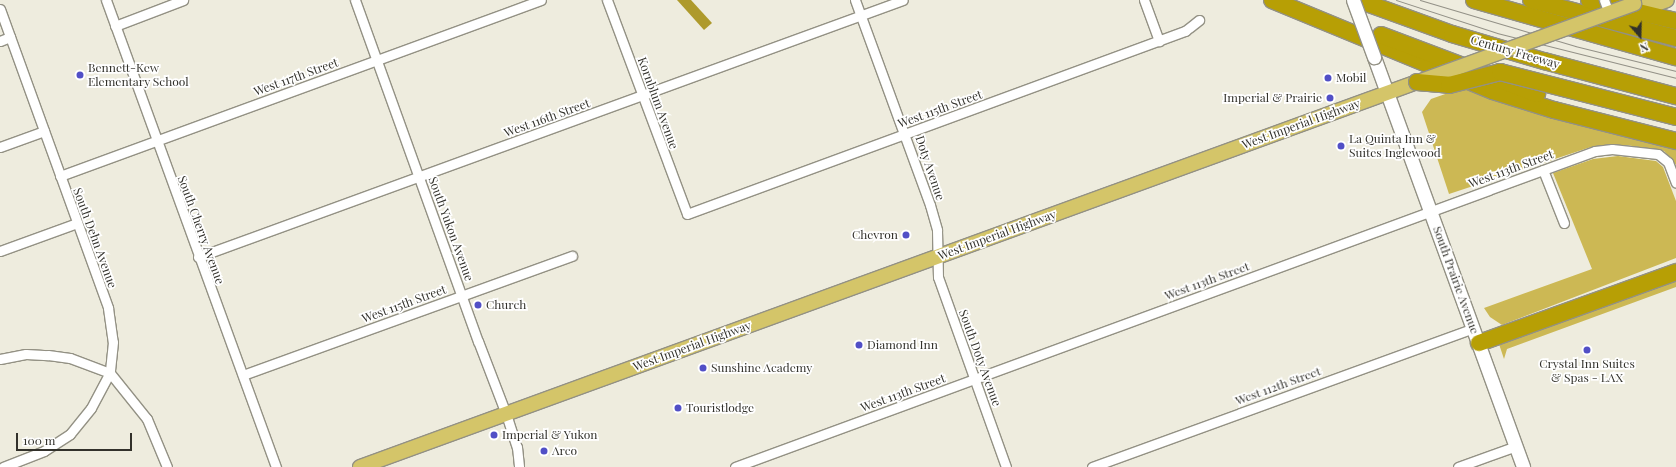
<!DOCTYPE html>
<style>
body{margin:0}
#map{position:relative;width:1676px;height:467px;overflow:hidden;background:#eeecde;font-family:"Playfair Display",serif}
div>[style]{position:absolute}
.green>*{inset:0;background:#ccb854}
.water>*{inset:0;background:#ae9a2c}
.roads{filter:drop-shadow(1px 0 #939184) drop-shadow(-1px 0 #939184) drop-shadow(0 1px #939184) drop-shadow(0 -1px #939184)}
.street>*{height:9px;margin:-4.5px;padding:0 4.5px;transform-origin:4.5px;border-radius:4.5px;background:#fff}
.secondary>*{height:13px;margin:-6.5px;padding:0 6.5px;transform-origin:6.5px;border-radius:6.5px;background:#fff}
.primary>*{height:14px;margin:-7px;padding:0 7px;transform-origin:7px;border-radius:7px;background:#d4c569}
.highway>*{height:16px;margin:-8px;padding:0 8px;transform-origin:8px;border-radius:8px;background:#b79f05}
.tram>*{height:1px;margin:-0.5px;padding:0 0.5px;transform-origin:0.5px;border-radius:0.5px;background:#939187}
.bridges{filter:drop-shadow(1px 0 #939184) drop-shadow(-1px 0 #939184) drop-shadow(0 1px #939184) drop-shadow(0 -1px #939184)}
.street-bridge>*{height:9px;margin:-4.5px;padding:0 4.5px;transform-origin:4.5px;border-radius:4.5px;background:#fff}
.secondary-bridge>*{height:13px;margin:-6.5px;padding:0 6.5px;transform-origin:6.5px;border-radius:6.5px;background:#fff}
.primary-bridge>*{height:14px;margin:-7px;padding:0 7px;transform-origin:7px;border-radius:7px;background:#d4c569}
.highway-bridge>*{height:16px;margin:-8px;padding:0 8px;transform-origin:8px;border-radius:8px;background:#b79f05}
.dots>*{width:11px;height:11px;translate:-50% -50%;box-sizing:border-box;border:2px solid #fff;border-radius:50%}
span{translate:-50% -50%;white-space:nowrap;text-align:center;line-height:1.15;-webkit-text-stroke:3.5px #fff;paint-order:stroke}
.street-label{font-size:12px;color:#32312b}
.poi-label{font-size:12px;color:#32312b}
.left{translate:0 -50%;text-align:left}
.right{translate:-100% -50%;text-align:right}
.north{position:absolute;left:1620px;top:16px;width:40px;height:40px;-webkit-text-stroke:3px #fff;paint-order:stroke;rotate:160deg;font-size:11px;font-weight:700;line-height:16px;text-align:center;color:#32312b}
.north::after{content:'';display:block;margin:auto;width:14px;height:18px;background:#32312b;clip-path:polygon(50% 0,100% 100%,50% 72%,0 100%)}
.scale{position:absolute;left:16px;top:433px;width:116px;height:18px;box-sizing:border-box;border:2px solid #32312b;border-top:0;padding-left:5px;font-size:12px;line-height:14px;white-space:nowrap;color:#32312b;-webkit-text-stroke:3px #fff;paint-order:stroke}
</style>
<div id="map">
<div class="green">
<i style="clip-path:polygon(1468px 86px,1676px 148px,1676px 165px,1664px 151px,1626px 145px,1591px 147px,1449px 194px,1422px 112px,1431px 99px)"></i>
<i style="clip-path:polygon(1618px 156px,1656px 161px,1663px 167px,1676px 201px,1676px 258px,1502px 325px,1490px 317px,1484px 308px,1592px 269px,1553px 173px,1593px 159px)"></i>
<i style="clip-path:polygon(1676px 280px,1676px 287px,1507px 349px,1504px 359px,1499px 344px)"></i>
</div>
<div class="water">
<i style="clip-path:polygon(677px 0,691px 0,712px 23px,704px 30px)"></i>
</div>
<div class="roads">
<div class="street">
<i style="left:106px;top:0;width:497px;rotate:70deg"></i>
<i style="left:355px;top:0;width:363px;rotate:70.2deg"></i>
<i style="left:478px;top:341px;width:78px;rotate:69deg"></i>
<i style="left:506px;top:414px;width:35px;rotate:72deg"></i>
<i style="left:517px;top:447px;width:20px;rotate:84deg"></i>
<i style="left:607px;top:0;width:228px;rotate:69.5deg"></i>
<i style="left:687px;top:214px;width:531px;rotate:-20.18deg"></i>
<i style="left:1185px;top:31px;width:18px;rotate:-38deg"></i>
<i style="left:855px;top:0;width:218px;rotate:69.9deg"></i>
<i style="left:930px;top:205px;width:26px;rotate:74deg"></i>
<i style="left:937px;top:230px;width:47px;rotate:88.8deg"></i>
<i style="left:938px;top:277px;width:202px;rotate:70.3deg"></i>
<i style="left:1144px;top:0;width:44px;rotate:69.9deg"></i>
<i style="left:0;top:9px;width:318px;rotate:70.1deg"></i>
<i style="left:108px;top:308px;width:34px;rotate:82deg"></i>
<i style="left:113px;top:342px;width:31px;rotate:96deg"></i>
<i style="left:110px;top:373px;width:59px;rotate:51.2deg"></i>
<i style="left:147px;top:419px;width:52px;rotate:67.4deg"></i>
<i style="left:115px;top:26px;width:73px;rotate:-20.9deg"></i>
<i style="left:0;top:41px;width:11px;rotate:-22deg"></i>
<i style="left:0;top:147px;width:47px;rotate:-20deg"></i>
<i style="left:1543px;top:170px;width:57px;rotate:68.4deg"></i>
<i style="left:60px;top:176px;width:512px;rotate:-20.1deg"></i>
<i style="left:0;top:251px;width:82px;rotate:-20deg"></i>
<i style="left:198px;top:257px;width:750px;rotate:-20.03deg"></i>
<i style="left:0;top:359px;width:26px;rotate:-11deg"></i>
<i style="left:26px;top:354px;width:22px;rotate:3deg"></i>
<i style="left:48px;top:355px;width:22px;rotate:8deg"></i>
<i style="left:70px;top:358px;width:43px;rotate:20.6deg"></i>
<i style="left:243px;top:375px;width:350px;rotate:-19.9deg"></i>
<i style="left:3px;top:467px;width:44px;rotate:-21.3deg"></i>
<i style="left:44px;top:451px;width:31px;rotate:-33deg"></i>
<i style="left:70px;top:434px;width:33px;rotate:-51deg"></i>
<i style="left:91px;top:408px;width:40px;rotate:-62deg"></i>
<i style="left:735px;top:467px;width:916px;rotate:-20.18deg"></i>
<i style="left:1595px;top:151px;width:17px;rotate:-7deg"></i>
<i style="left:1612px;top:149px;width:46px;rotate:6.2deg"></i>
<i style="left:1658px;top:154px;width:13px;rotate:39deg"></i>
<i style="left:1668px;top:162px;width:22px;rotate:69deg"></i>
<i style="left:1092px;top:467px;width:406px;rotate:-20deg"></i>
<i style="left:1458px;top:467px;width:62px;rotate:-19.9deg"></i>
</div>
<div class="secondary">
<i style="left:1374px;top:57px;width:436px;rotate:70deg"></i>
</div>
<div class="primary">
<i style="left:1636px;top:2px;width:3px;rotate:135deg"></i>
<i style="left:1634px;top:4px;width:14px;rotate:12deg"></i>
<i style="left:1648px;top:7px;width:20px;rotate:-20deg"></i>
<i style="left:360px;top:467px;width:1125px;rotate:-20.01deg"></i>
</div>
<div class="highway">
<i style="left:1272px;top:0;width:239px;rotate:22.4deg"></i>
<i style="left:1493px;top:91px;width:64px;rotate:17.3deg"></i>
<i style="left:1554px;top:110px;width:126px;rotate:14.3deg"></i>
<i style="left:1358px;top:0;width:100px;rotate:19.9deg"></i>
<i style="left:1452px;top:34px;width:96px;rotate:16.4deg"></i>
<i style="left:1544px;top:61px;width:137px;rotate:14.9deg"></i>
<i style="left:1474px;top:0;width:210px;rotate:15.8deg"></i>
<i style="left:1531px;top:0;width:150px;rotate:14.7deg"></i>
<i style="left:1589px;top:0;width:89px;rotate:13.6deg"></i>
<i style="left:1381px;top:35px;width:167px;rotate:20.7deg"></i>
<i style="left:1479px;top:343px;width:209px;rotate:-19.8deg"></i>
</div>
</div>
<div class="tram">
<i style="left:1396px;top:0;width:106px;rotate:18.1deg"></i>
<i style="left:1497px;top:33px;width:185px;rotate:14.1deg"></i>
<i style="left:1420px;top:0;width:162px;rotate:16.5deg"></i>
<i style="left:1575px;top:46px;width:104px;rotate:13.9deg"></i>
</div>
<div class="bridges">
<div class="street-bridge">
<i style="left:1604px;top:0;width:14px;rotate:69deg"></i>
</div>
<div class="secondary-bridge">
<i style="left:1353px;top:0;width:61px;rotate:69.8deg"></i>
</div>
<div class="primary-bridge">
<i style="left:1418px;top:82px;width:230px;rotate:-19.9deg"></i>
</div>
<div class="highway-bridge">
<i style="left:1417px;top:82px;width:32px;rotate:5deg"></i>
<i style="left:1449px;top:85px;width:53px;rotate:-14.3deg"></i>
<i style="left:1500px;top:72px;width:182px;rotate:14.3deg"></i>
</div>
</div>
<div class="dots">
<i style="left:80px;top:75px;background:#514fc6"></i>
<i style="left:1328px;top:78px;background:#514fc6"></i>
<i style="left:1330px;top:98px;background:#514fc6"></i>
<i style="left:1341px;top:146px;background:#514fc6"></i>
<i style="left:906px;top:235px;background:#514fc6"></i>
<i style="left:478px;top:305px;background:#514fc6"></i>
<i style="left:859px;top:345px;background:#514fc6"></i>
<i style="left:1587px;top:350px;background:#514fc6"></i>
<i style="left:703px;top:368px;background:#514fc6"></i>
<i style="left:678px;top:408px;background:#514fc6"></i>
<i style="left:494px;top:435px;background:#514fc6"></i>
<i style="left:544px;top:451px;background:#514fc6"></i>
</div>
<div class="street-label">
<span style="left:1515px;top:52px;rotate:16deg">Century Freeway</span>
<span style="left:296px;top:77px;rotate:-20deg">West 117th Street</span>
<span style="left:658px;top:103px;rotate:70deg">Kornblum Avenue</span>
<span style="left:940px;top:109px;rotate:-20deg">West 115th Street</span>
<span style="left:547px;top:118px;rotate:-20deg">West 116th Street</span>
<span style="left:1301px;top:124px;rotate:-20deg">West Imperial Highway</span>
<span style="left:930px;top:168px;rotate:71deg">Doty Avenue</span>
<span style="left:1511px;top:169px;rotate:-20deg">West 113th Street</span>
<span style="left:451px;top:229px;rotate:70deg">South Yukon Avenue</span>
<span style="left:201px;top:230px;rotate:70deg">South Cherry Avenue</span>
<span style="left:997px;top:235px;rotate:-20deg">West Imperial Highway</span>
<span style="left:95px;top:238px;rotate:70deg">South Dehn Avenue</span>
<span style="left:1456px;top:280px;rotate:70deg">South Prairie Avenue</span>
<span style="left:1207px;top:281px;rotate:-20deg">West 113th Street</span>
<span style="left:404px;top:304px;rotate:-20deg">West 115th Street</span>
<span style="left:692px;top:346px;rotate:-20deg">West Imperial Highway</span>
<span style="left:980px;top:358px;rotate:70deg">South Doty Avenue</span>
<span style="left:1278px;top:386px;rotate:-20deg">West 112th Street</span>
<span style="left:903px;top:393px;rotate:-20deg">West 113th Street</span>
</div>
<div class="poi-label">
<span class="left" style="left:88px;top:75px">Bennett-Kew<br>Elementary School</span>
<span class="left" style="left:1336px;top:78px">Mobil</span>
<span class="right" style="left:1322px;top:98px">Imperial &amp; Prairie</span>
<span class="left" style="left:1349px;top:146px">La Quinta Inn &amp;<br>Suites Inglewood</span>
<span class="right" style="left:898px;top:235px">Chevron</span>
<span class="left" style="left:486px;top:305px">Church</span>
<span class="left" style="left:867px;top:345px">Diamond Inn</span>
<span style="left:1587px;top:371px">Crystal Inn Suites<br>&amp; Spas - LAX</span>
<span class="left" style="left:711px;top:368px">Sunshine Academy</span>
<span class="left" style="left:686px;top:408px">Touristlodge</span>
<span class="left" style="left:502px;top:435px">Imperial &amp; Yukon</span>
<span class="left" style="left:552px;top:451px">Arco</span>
</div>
<div class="north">N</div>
<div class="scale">100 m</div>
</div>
